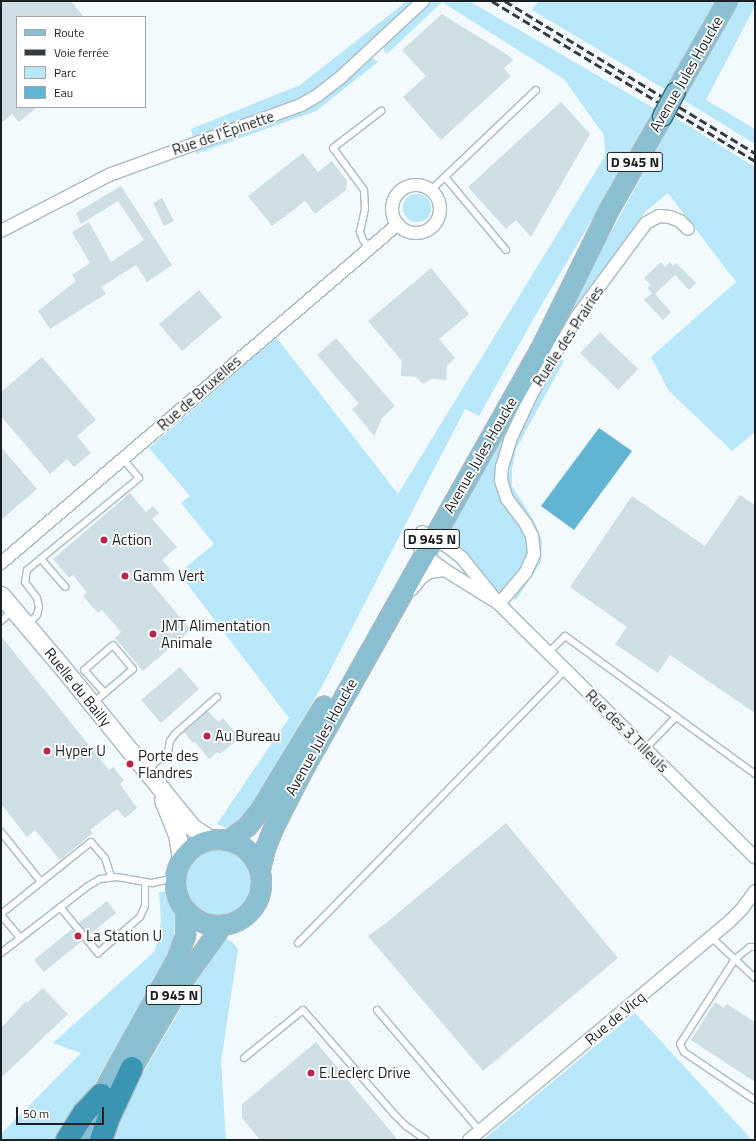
<!DOCTYPE html>
<meta charset="utf-8">
<style>
body{margin:0}
#map{position:relative;width:756px;height:1141px;overflow:hidden;background:#f3fafd;font-family:"Titillium Web",sans-serif}
div>[style]{position:absolute}
.green>*{inset:0;background:#b7e7f9}
.round{border-radius:50%}
.water>*{inset:0;background:#61b5d2}
.building>*{inset:0;background:#cddee5}
.roads{filter:drop-shadow(1px 0 #a9bac1) drop-shadow(-1px 0 #a9bac1) drop-shadow(0 1px #a9bac1) drop-shadow(0 -1px #a9bac1)}
.lane>*{height:6px;margin:-3px;padding:0 3px;transform-origin:3px;border-radius:3px;background:#fff}
.street>*{height:12px;margin:-6px;padding:0 6px;transform-origin:6px;border-radius:6px;background:#fff}
.street>.ring{margin:-6px;padding:0;box-sizing:content-box;background:none;border:12px solid #fff;border-radius:50%}
.secondary>*{height:17px;margin:-8.5px;padding:0 8.5px;transform-origin:8.5px;border-radius:8.5px;background:#fff}
.primary>*{height:19px;margin:-9.5px;padding:0 9.5px;transform-origin:9.5px;border-radius:9.5px;background:#89bfd0}
.primary>.ring{margin:-9.5px;padding:0;box-sizing:content-box;background:none;border:19px solid #89bfd0;border-radius:50%}
.highway>*{height:22px;margin:-11px;padding:0 11px;transform-origin:11px;border-radius:11px;background:#3b94b1}
.rail>*{height:3px;margin-top:-1.5px;transform-origin:0;background:repeating-linear-gradient(90deg,#353b3e 0 8px,transparent 0 12px)}
.bridges{filter:drop-shadow(1px 0 #2f6b7f) drop-shadow(-1px 0 #2f6b7f) drop-shadow(0 1px #2f6b7f) drop-shadow(0 -1px #2f6b7f)}
.primary-bridge>*{height:19px;margin:-9.5px;padding:0 9.5px;transform-origin:9.5px;border-radius:9.5px;background:#89bfd0}
.dots>*{width:11px;height:11px;translate:-50% -50%;box-sizing:border-box;border:2px solid #fff;border-radius:50%}
span{translate:-50% -50%;white-space:nowrap;text-align:center;line-height:1.15;-webkit-text-stroke:3.5px #fff;paint-order:stroke}
.shield-label span{padding:1px 3px;background:#fff;border:1px solid;border-radius:3px;-webkit-text-stroke-width:0}
.shield-label{font-size:14px;color:#1a2023;font-weight:700}
.street-label{font-size:15px;color:#1a2023}
.poi-label{font-size:15px;color:#1a2023}
.left{translate:0 -50%;text-align:left}
.frame{position:absolute;inset:0;border:2px solid #1a2023;pointer-events:none}
.legend{position:absolute;left:16px;top:16px;width:130px;height:92px;box-sizing:border-box;background:#fff;border:1px solid #a3a6a7;margin:0;padding:5px 7px;list-style:none;font-size:12px;color:#1a2023}
.legend li{display:flex;align-items:center;gap:8px;height:20px}
.legend b{width:20px;border:1px solid #a3a6a7}
.scale{position:absolute;left:16px;top:1107px;width:88px;height:18px;box-sizing:border-box;border:2px solid #1a2023;border-top:0;padding-left:5px;font-size:12px;line-height:14px;white-space:nowrap;color:#1a2023;-webkit-text-stroke:3px #fff;paint-order:stroke}
</style>
<div id="map">
<div class="green">
<i style="clip-path:polygon(407px 1px,417px 1px,336px 77px,306px 98px,193px 138px,191px 129px,300px 85px)"></i>
<i style="clip-path:polygon(431px 1px,469px 1px,657px 110px,539px 309px,479px 416px,465px 409px,322px 686px,246px 817px,229px 829px,217px 824px,289px 718px,179px 573px,214px 544px,181px 503px,190px 496px,149px 448px,276px 337px,398px 494px,605px 156px,604px 135px,564px 79px,442px 2px,387px 54px,384px 51px,384px 47px)"></i>
<i style="clip-path:polygon(538px 1px,717px 1px,666px 90px,532px 10px)"></i>
<i style="clip-path:polygon(738px 1px,755px 1px,755px 6px,706px 100px,755px 129px,755px 144px,682px 99px,684px 92px)"></i>
<i style="clip-path:polygon(371px 57px,378px 62px,316px 111px,196px 154px,194px 147px,289px 114px)"></i>
<i style="clip-path:polygon(674px 117px,755px 167px,755px 432px,732px 451px,669px 391px,651px 357px,736px 282px,668px 193px,645px 212px,588px 292px,551px 350px,564px 361px,516px 449px,512px 469px,512px 486px,534px 521px,542px 540px,541px 562px,516px 600px,495px 589px,448px 530px)"></i>
<i class="round" style="left:403px;top:194px;width:28px;height:28px"></i>
<i class="round" style="left:184px;top:848px;width:68px;height:68px"></i>
<i style="clip-path:polygon(170px 891px,176px 914px,173px 946px,149px 993px,97px 1080px,58px 1140px,1px 1140px,1px 1134px,81px 1053px,53px 1043px,155px 951px,161px 922px,159px 892px)"></i>
<i style="clip-path:polygon(220px 936px,232px 942px,238px 949px,221px 1062px,226px 1140px,108px 1140px,134px 1088px,181px 1008px,203px 960px)"></i>
<i style="clip-path:polygon(635px 1013px,752px 1140px,483px 1140px)"></i>
</div>
<div class="water">
<i style="clip-path:polygon(599px 428px,632px 451px,574px 530px,541px 506px)"></i>
</div>
<div class="building">
<i style="clip-path:polygon(1px 1px,71px 1px,84px 17px,17px 17px,17px 107px,37px 107px,19px 122px,12px 114px,1px 123px)"></i>
<i style="clip-path:polygon(442px 14px,509px 56px,513px 60px,504px 68px,511px 76px,441px 140px,403px 97px,426px 76px,402px 50px)"></i>
<i style="clip-path:polygon(561px 102px,590px 134px,531px 237px,516px 220px,506px 229px,468px 187px)"></i>
<i style="clip-path:polygon(303px 153px,318px 172px,332px 161px,347px 181px,346px 190px,315px 214px,305px 201px,272px 226px,248px 196px)"></i>
<i style="clip-path:polygon(121px 186px,172px 265px,147px 282px,136px 265px,101px 287px,106px 294px,50px 329px,38px 311px,76px 281px,72px 275px,90px 263px,72px 232px,89px 222px,111px 262px,144px 240px,118px 201px,81px 224px,76px 213px)"></i>
<i style="clip-path:polygon(162px 198px,174px 221px,164px 226px,153px 203px)"></i>
<i style="clip-path:polygon(661px 262px,665px 267px,670px 262px,673px 266px,676px 263px,696px 283px,689px 290px,675px 275px,655px 294px,671px 312px,663px 320px,644px 300px,652px 293px,647px 288px,651px 285px,644px 278px)"></i>
<i style="clip-path:polygon(431px 268px,469px 314px,439px 339px,455px 358px,447px 365px,446px 380px,431px 379px,423px 384px,416px 377px,401px 376px,402px 361px,368px 321px)"></i>
<i style="clip-path:polygon(199px 290px,222px 317px,182px 351px,159px 324px)"></i>
<i style="clip-path:polygon(600px 332px,638px 369px,618px 390px,580px 353px)"></i>
<i style="clip-path:polygon(336px 338px,395px 406px,382px 418px,374px 436px,352px 409px,359px 404px,317px 355px)"></i>
<i style="clip-path:polygon(42px 357px,96px 420px,77px 436px,91px 453px,74px 467px,67px 459px,50px 474px,1px 416px,1px 392px)"></i>
<i style="clip-path:polygon(1px 447px,37px 489px,1px 520px)"></i>
<i style="clip-path:polygon(130px 493px,146px 512px,153px 506px,159px 513px,152px 519px,177px 547px,162px 560px,170px 569px,152px 584px,191px 630px,143px 671px,115px 638px,121px 632px,102px 610px,98px 613px,83px 596px,87px 593px,73px 575px,69px 578px,53px 559px)"></i>
<i style="clip-path:polygon(740px 495px,755px 505px,755px 713px,670px 655px,658px 673px,615px 644px,627px 627px,570px 587px,632px 496px,705px 546px)"></i>
<i style="clip-path:polygon(1px 636px,109px 770px,113px 767px,124px 780px,120px 784px,137px 808px,125px 818px,117px 809px,90px 830px,93px 833px,60px 860px,35px 830px,27px 837px,1px 804px)"></i>
<i style="clip-path:polygon(180px 667px,199px 689px,161px 723px,141px 700px)"></i>
<i style="clip-path:polygon(208px 711px,219px 722px,223px 718px,240px 738px,220px 754px,217px 752px,209px 759px,195px 742px,193px 743px,184px 732px)"></i>
<i style="clip-path:polygon(506px 823px,618px 958px,483px 1071px,368px 936px,386px 923px)"></i>
<i style="clip-path:polygon(107px 901px,116px 913px,89px 935px,79px 923px)"></i>
<i style="clip-path:polygon(72px 929px,82px 941px,44px 972px,34px 960px)"></i>
<i style="clip-path:polygon(43px 988px,68px 1014px,1px 1078px,1px 1028px,26px 1001px,27px 1003px)"></i>
<i style="clip-path:polygon(715px 1002px,724px 1008px,727px 1004px,755px 1022px,755px 1082px,691px 1040px)"></i>
<i style="clip-path:polygon(316px 1042px,398px 1140px,260px 1140px,242px 1118px,242px 1104px)"></i>
</div>
<div class="roads">
<div class="lane">
<i style="left:445px;top:177px;width:95px;rotate:50.1deg"></i>
<i style="left:431px;top:190px;width:145px;rotate:-43.6deg"></i>
<i style="left:369px;top:248px;width:10px;rotate:-127deg"></i>
<i style="left:363px;top:240px;width:9px;rotate:-111deg"></i>
<i style="left:360px;top:232px;width:24px;rotate:-78deg"></i>
<i style="left:365px;top:209px;width:19px;rotate:-93deg"></i>
<i style="left:364px;top:190px;width:52px;rotate:-126.4deg"></i>
<i style="left:333px;top:148px;width:61px;rotate:-37.6deg"></i>
<i style="left:41px;top:559px;width:37px;rotate:49deg"></i>
<i style="left:1px;top:621px;width:16px;rotate:-43deg"></i>
<i style="left:28px;top:624px;width:13px;rotate:-45deg"></i>
<i style="left:37px;top:615px;width:8px;rotate:-76deg"></i>
<i style="left:39px;top:607px;width:9px;rotate:-103deg"></i>
<i style="left:37px;top:598px;width:20px;rotate:-127deg"></i>
<i style="left:25px;top:582px;width:12px;rotate:-81deg"></i>
<i style="left:27px;top:570px;width:145px;rotate:-39.4deg"></i>
<i style="left:139px;top:478px;width:25px;rotate:-130deg"></i>
<i style="left:548px;top:653px;width:24px;rotate:-45deg"></i>
<i style="left:565px;top:636px;width:235px;rotate:36deg"></i>
<i style="left:93px;top:703px;width:52px;rotate:-40.4deg"></i>
<i style="left:133px;top:669px;width:31px;rotate:-130deg"></i>
<i style="left:113px;top:645px;width:38px;rotate:139deg"></i>
<i style="left:84px;top:670px;width:31px;rotate:48deg"></i>
<i style="left:645px;top:749px;width:45px;rotate:-45.9deg"></i>
<i style="left:147px;top:770px;width:28px;rotate:-41deg"></i>
<i style="left:168px;top:752px;width:11px;rotate:-80deg"></i>
<i style="left:170px;top:741px;width:9px;rotate:-54deg"></i>
<i style="left:175px;top:734px;width:56px;rotate:-41.4deg"></i>
<i style="left:1px;top:832px;width:64px;rotate:51.3deg"></i>
<i style="left:60px;top:907px;width:60px;rotate:50.4deg"></i>
<i style="left:98px;top:953px;width:55px;rotate:-40.6deg"></i>
<i style="left:140px;top:917px;width:12px;rotate:-66deg"></i>
<i style="left:145px;top:906px;width:23px;rotate:-90deg"></i>
<i style="left:1px;top:914px;width:115px;rotate:-38.7deg"></i>
<i style="left:91px;top:842px;width:21px;rotate:49deg"></i>
<i style="left:105px;top:858px;width:20px;rotate:72deg"></i>
<i style="left:1px;top:915px;width:30px;rotate:50deg"></i>
<i style="left:711px;top:937px;width:60px;rotate:43deg"></i>
<i style="left:298px;top:943px;width:382px;rotate:-45.6deg"></i>
<i style="left:755px;top:947px;width:5px;rotate:180deg"></i>
<i style="left:750px;top:947px;width:19px;rotate:141deg"></i>
<i style="left:735px;top:959px;width:101px;rotate:122.9deg"></i>
<i style="left:680px;top:1044px;width:9px;rotate:63deg"></i>
<i style="left:684px;top:1052px;width:86px;rotate:34.1deg"></i>
<i style="left:1px;top:953px;width:110px;rotate:-37.6deg"></i>
<i style="left:88px;top:886px;width:14px;rotate:-30deg"></i>
<i style="left:100px;top:879px;width:17px;rotate:-7deg"></i>
<i style="left:117px;top:877px;width:36px;rotate:10deg"></i>
<i style="left:152px;top:883px;width:24px;rotate:-12deg"></i>
<i style="left:377px;top:1010px;width:159px;rotate:49.6deg"></i>
<i style="left:244px;top:1058px;width:76px;rotate:-39.1deg"></i>
<i style="left:303px;top:1010px;width:138px;rotate:48.8deg"></i>
<i style="left:394px;top:1114px;width:17px;rotate:45deg"></i>
<i style="left:406px;top:1126px;width:24px;rotate:35deg"></i>
</div>
<div class="street">
<i class="ring" style="left:392px;top:185px;width:36px;height:36px"></i>
<i style="left:1px;top:231px;width:122px;rotate:-27.4deg"></i>
<i style="left:109px;top:175px;width:204px;rotate:-20deg"></i>
<i style="left:301px;top:105px;width:20px;rotate:-30deg"></i>
<i style="left:318px;top:95px;width:31px;rotate:-38deg"></i>
<i style="left:342px;top:76px;width:110px;rotate:-42.8deg"></i>
<i style="left:422px;top:532px;width:30px;rotate:30deg"></i>
<i style="left:448px;top:547px;width:18px;rotate:38deg"></i>
<i style="left:462px;top:558px;width:59px;rotate:51.2deg"></i>
<i style="left:499px;top:604px;width:360px;rotate:44.7deg"></i>
<i style="left:416px;top:542px;width:22px;rotate:51deg"></i>
<i style="left:430px;top:559px;width:19px;rotate:36deg"></i>
<i style="left:445px;top:570px;width:57px;rotate:32deg"></i>
<i style="left:1px;top:563px;width:522px;rotate:-40.49deg"></i>
<i style="left:412px;top:589px;width:13px;rotate:-51deg"></i>
<i style="left:420px;top:579px;width:11px;rotate:-38deg"></i>
<i style="left:429px;top:572px;width:16px;rotate:-7deg"></i>
<i style="left:499px;top:604px;width:42px;rotate:-49.8deg"></i>
<i style="left:526px;top:572px;width:20px;rotate:-66deg"></i>
<i style="left:534px;top:554px;width:18px;rotate:-96deg"></i>
<i style="left:532px;top:536px;width:13px;rotate:-117deg"></i>
<i style="left:526px;top:524px;width:31px;rotate:-127deg"></i>
<i style="left:507px;top:499px;width:20px;rotate:-108deg"></i>
<i style="left:501px;top:480px;width:13px;rotate:-86deg"></i>
<i style="left:502px;top:467px;width:28px;rotate:-73deg"></i>
<i style="left:510px;top:440px;width:52px;rotate:-64.9deg"></i>
<i style="left:532px;top:393px;width:91px;rotate:-59.5deg"></i>
<i style="left:578px;top:315px;width:114px;rotate:-53.5deg"></i>
<i style="left:646px;top:223px;width:15px;rotate:-28deg"></i>
<i style="left:659px;top:216px;width:11px;rotate:5deg"></i>
<i style="left:670px;top:217px;width:11px;rotate:22deg"></i>
<i style="left:680px;top:221px;width:11px;rotate:45deg"></i>
<i style="left:469px;top:1140px;width:339px;rotate:-40deg"></i>
<i style="left:729px;top:922px;width:18px;rotate:-45deg"></i>
<i style="left:742px;top:909px;width:22px;rotate:-54deg"></i>
</div>
<div class="secondary">
<i style="left:1px;top:595px;width:94px;rotate:49.7deg"></i>
<i style="left:62px;top:667px;width:206px;rotate:50.9deg"></i>
<i style="left:192px;top:827px;width:23px;rotate:34deg"></i>
<i style="left:163px;top:800px;width:37px;rotate:68deg"></i>
<i style="left:177px;top:834px;width:26px;rotate:81deg"></i>
</div>
<div class="primary">
<i style="left:675px;top:92px;width:105px;rotate:-60.3deg"></i>
<i class="ring" style="left:175px;top:839px;width:67px;height:67px"></i>
<i style="left:228px;top:840px;width:24px;rotate:-36deg"></i>
<i style="left:247px;top:826px;width:21px;rotate:-51deg"></i>
<i style="left:260px;top:810px;width:122px;rotate:-58.8deg"></i>
<i style="left:260px;top:869px;width:22px;rotate:-77deg"></i>
<i style="left:265px;top:848px;width:24px;rotate:-68deg"></i>
<i style="left:274px;top:826px;width:62px;rotate:-63deg"></i>
<i style="left:302px;top:771px;width:482px;rotate:-60.6deg"></i>
<i style="left:539px;top:351px;width:158px;rotate:-63.8deg"></i>
<i style="left:609px;top:209px;width:107px;rotate:-60.3deg"></i>
<i style="left:124px;top:1081px;width:123px;rotate:-59.7deg"></i>
<i style="left:186px;top:975px;width:62px;rotate:-54.2deg"></i>
<i style="left:93px;top:1109px;width:171px;rotate:-60.9deg"></i>
<i style="left:176px;top:960px;width:27px;rotate:-70deg"></i>
<i style="left:185px;top:935px;width:24px;rotate:-88deg"></i>
<i style="left:88px;top:1140px;width:31px;rotate:-59deg"></i>
</div>
<div class="highway">
<i style="left:67px;top:1140px;width:32px;rotate:-58deg"></i>
<i style="left:84px;top:1113px;width:25px;rotate:-47deg"></i>
<i style="left:101px;top:1140px;width:24px;rotate:-71deg"></i>
<i style="left:109px;top:1117px;width:54px;rotate:-64.9deg"></i>
</div>
</div>
<div class="rail">
<i style="left:492px;top:1px;width:308px;rotate:31.3deg"></i>
<i style="left:505px;top:1px;width:293px;rotate:31.3deg"></i>
</div>
<div class="bridges">
<div class="primary-bridge">
<i style="left:662px;top:116px;width:27px;rotate:-62deg"></i>
</div>
</div>
<div class="dots">
<i style="left:104px;top:540px;background:#b8274b"></i>
<i style="left:125px;top:576px;background:#b8274b"></i>
<i style="left:153px;top:634px;background:#b8274b"></i>
<i style="left:207px;top:736px;background:#b8274b"></i>
<i style="left:47px;top:751px;background:#b8274b"></i>
<i style="left:130px;top:764px;background:#b8274b"></i>
<i style="left:78px;top:936px;background:#b8274b"></i>
<i style="left:311px;top:1073px;background:#b8274b"></i>
</div>
<div class="shield-label">
<span style="left:635px;top:162px">D 945 N</span>
<span style="left:432px;top:539px">D 945 N</span>
<span style="left:174px;top:995px">D 945 N</span>
</div>
<div class="street-label">
<span style="left:686px;top:74px;rotate:-60deg">Avenue Jules Houcke</span>
<span style="left:223px;top:133px;rotate:-19deg">Rue de l'Épinette</span>
<span style="left:568px;top:336px;rotate:-57deg">Ruelle des Prairies</span>
<span style="left:199px;top:393px;rotate:-41deg">Rue de Bruxelles</span>
<span style="left:480px;top:455px;rotate:-60deg">Avenue Jules Houcke</span>
<span style="left:78px;top:687px;rotate:51deg">Ruelle du Bailly</span>
<span style="left:627px;top:731px;rotate:45deg">Rue des 3 Tilleuls</span>
<span style="left:321px;top:737px;rotate:-61deg">Avenue Jules Houcke</span>
<span style="left:615px;top:1018px;rotate:-40deg">Rue de Vicq</span>
</div>
<div class="poi-label">
<span class="left" style="left:112px;top:540px">Action</span>
<span class="left" style="left:133px;top:576px">Gamm Vert</span>
<span class="left" style="left:161px;top:634px">JMT Alimentation<br>Animale</span>
<span class="left" style="left:215px;top:736px">Au Bureau</span>
<span class="left" style="left:55px;top:751px">Hyper U</span>
<span class="left" style="left:138px;top:764px">Porte des<br>Flandres</span>
<span class="left" style="left:86px;top:936px">La Station U</span>
<span class="left" style="left:319px;top:1073px">E.Leclerc Drive</span>
</div>
<div class="frame"></div>
<ul class="legend">
<li><b style="height:5px;background:#89bfd0"></b>Route</li>
<li><b style="height:5px;background:#353b3e"></b>Voie ferrée</li>
<li><b style="height:11px;background:#b7e7f9"></b>Parc</li>
<li><b style="height:11px;background:#61b5d2"></b>Eau</li>
</ul>
<div class="scale">50 m</div>
</div>
